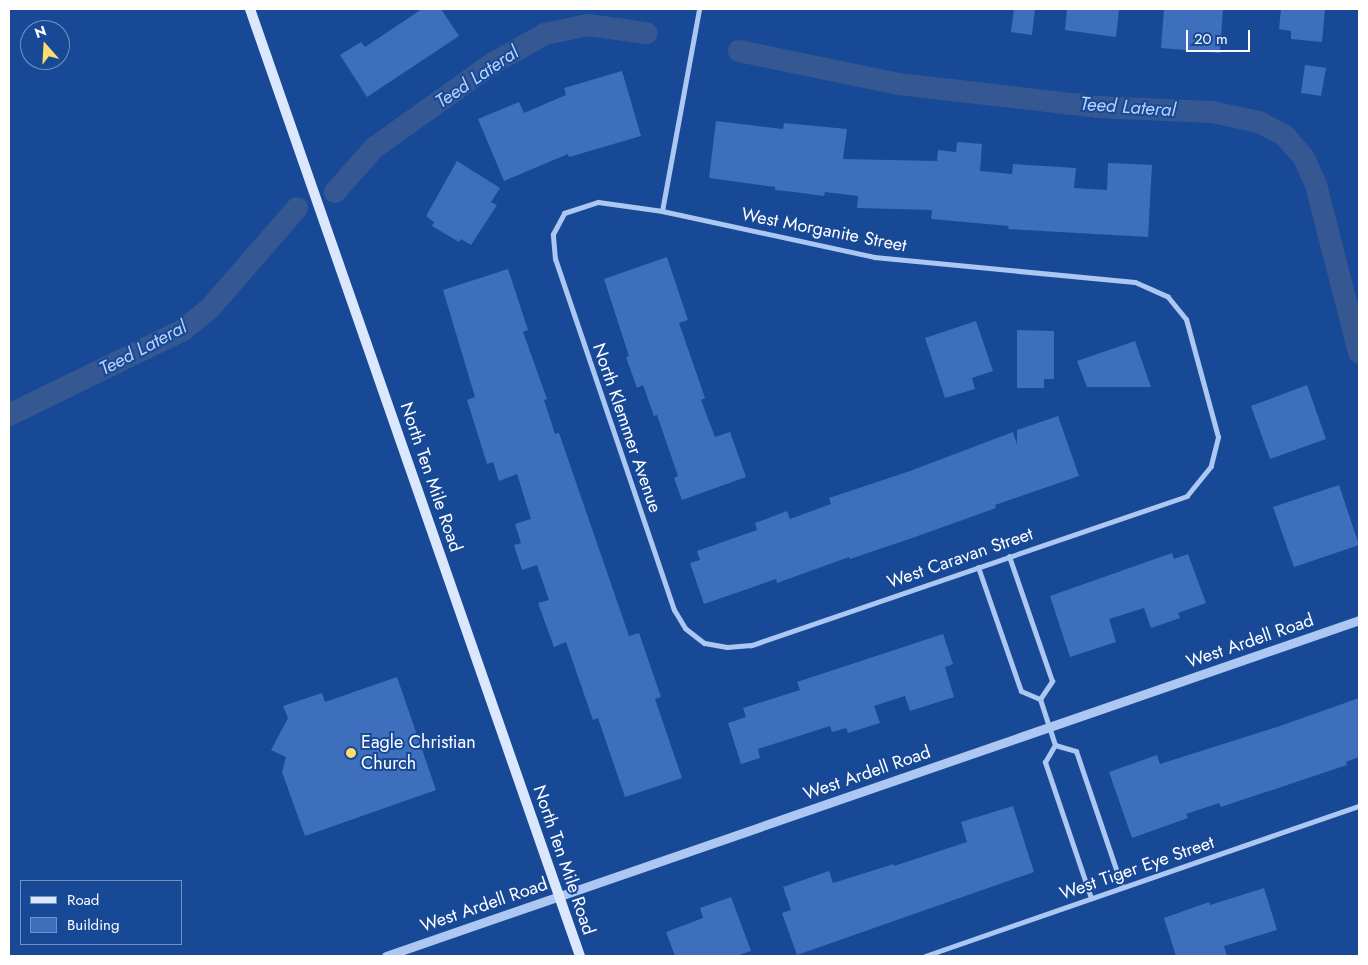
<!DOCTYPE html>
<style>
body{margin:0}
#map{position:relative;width:1368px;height:965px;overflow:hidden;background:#184997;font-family:Jost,sans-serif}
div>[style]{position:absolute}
.canal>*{height:22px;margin:-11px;padding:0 11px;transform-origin:11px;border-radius:11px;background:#355892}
.building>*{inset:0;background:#3d6fbc}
.minor>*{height:5px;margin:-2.5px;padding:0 2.5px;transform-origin:2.5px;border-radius:2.5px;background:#acc7f1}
.tertiary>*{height:9px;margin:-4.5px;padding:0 4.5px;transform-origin:4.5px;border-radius:4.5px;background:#acc7f1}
.secondary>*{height:10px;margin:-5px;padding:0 5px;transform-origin:5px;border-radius:5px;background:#dae7fc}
.dots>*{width:14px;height:14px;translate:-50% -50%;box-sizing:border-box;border:2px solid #184997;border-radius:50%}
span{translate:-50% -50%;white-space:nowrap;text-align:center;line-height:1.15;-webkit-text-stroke:4px #184997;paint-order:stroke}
.street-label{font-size:18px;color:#fff}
.poi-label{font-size:18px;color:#fff}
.left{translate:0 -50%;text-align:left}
.water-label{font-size:19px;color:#b8d2f7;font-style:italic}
.frame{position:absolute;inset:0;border:10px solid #fff;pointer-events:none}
.legend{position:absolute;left:20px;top:880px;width:162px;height:65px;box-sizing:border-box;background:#184997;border:1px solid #7492c1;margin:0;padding:6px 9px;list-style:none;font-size:15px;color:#fff}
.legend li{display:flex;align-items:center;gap:10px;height:25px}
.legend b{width:25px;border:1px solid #7492c1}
.north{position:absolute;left:20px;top:20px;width:50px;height:50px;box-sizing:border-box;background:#184997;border:1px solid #7492c1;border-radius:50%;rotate:341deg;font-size:14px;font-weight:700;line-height:20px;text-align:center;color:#fff}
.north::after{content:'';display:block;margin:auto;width:18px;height:22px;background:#ffdd6c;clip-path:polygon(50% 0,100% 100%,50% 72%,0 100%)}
.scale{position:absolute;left:1186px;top:30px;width:64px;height:22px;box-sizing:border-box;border:2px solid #fff;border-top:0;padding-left:6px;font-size:15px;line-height:18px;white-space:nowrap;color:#fff;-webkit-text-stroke:4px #184997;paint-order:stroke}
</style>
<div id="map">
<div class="canal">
<i style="left:739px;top:51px;width:163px;rotate:11.7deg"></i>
<i style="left:899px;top:84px;width:201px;rotate:6.6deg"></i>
<i style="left:1099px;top:107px;width:113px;rotate:2.5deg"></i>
<i style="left:1212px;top:112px;width:48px;rotate:12deg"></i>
<i style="left:1259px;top:122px;width:30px;rotate:28deg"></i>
<i style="left:1285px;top:136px;width:29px;rotate:49deg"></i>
<i style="left:1304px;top:158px;width:30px;rotate:66deg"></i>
<i style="left:1316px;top:185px;width:173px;rotate:75.6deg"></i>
<i style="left:335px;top:192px;width:59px;rotate:-48.4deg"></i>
<i style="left:374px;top:148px;width:146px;rotate:-35.5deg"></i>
<i style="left:493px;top:63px;width:60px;rotate:-29.1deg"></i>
<i style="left:545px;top:34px;width:44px;rotate:-11.8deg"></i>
<i style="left:588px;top:25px;width:59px;rotate:7.9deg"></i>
<i style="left:9px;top:415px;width:194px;rotate:-26deg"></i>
<i style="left:183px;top:330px;width:36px;rotate:-39deg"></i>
<i style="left:211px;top:307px;width:131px;rotate:-49deg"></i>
</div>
<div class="building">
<i style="clip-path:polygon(422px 9px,441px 9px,459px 36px,367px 97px,340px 55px,361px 42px,365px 47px)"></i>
<i style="clip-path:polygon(1014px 9px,1035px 9px,1032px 35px,1011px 32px)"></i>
<i style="clip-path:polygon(1067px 9px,1119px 9px,1116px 37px,1065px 30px)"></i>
<i style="clip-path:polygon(1164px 9px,1223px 9px,1220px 53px,1161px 48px)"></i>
<i style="clip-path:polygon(1281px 9px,1325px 9px,1322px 42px,1291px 39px,1291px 31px,1279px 29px)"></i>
<i style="clip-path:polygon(1305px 65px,1326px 68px,1321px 96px,1301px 93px)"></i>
<i style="clip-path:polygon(622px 71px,641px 136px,569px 157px,568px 154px,504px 181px,478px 119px,519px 102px,524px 113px,566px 95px,564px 88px)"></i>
<i style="clip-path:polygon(716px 121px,783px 129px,784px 123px,847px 129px,843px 159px,937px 161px,938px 150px,956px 152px,957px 142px,982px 144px,980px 171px,1012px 174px,1013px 164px,1076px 168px,1074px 188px,1107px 190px,1108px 163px,1152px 165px,1148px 237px,1008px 229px,1009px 226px,931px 219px,932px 210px,857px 208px,858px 196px,825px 192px,824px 196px,794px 192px,775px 190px,775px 187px,709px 178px)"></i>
<i style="clip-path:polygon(457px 161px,500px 188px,491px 202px,497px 205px,471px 245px,461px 239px,459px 242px,432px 226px,434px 222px,426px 216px)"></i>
<i style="clip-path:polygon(667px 257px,688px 320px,679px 323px,705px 398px,701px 400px,715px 437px,730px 432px,746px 477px,682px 500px,674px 478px,678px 476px,657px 415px,654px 416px,643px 385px,637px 388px,626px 357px,629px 356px,604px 279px)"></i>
<i style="clip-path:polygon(508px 269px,528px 330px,523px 332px,547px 399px,544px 400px,555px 434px,559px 433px,629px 636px,639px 633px,661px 697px,655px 699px,682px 778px,625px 797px,598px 718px,593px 720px,566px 642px,554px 647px,538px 603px,549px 600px,537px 565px,522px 570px,514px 545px,521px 543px,515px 524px,531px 519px,517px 474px,499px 481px,493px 462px,487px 464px,467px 400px,475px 397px,443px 290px)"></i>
<i style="clip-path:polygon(976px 321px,993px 371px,972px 378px,975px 389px,945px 398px,925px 338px)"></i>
<i style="clip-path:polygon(1017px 330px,1054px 331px,1054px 379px,1044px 379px,1044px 388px,1017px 388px)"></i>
<i style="clip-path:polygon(1135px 341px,1151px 387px,1087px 387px,1077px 361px)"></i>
<i style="clip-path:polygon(1307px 385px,1326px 439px,1270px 459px,1251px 406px)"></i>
<i style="clip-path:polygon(1058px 416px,1079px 476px,995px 505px,996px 508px,915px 537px,850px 559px,849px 557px,777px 583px,776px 579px,704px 604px,690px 563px,700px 560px,697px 551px,757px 530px,755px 523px,787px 511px,790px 519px,831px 504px,829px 498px,910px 471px,1013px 432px,1017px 445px,1017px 430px)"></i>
<i style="clip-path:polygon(1339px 485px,1359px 545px,1294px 567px,1273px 507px)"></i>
<i style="clip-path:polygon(1172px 553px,1174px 559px,1188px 554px,1206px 603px,1178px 613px,1180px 618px,1151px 628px,1144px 608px,1109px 619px,1116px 642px,1070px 657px,1050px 596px)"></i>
<i style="clip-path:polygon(943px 634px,953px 664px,945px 667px,954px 697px,910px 711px,905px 696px,874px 706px,880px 723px,848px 733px,846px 728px,832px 732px,830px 726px,758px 749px,760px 758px,741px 764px,728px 723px,746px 717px,743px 708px,800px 690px,797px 682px)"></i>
<i style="clip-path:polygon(397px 677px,436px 790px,305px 836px,282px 772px,286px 757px,271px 750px,288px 718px,283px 706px,322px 693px,325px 702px)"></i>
<i style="clip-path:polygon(1359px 698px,1359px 757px,1346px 762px,1347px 765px,1221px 807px,1219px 803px,1186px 814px,1188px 818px,1132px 838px,1109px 772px,1157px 755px,1160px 764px,1280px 726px)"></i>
<i style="clip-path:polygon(1013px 806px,1034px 872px,797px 955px,782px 913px,791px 910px,783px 887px,829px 871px,833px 883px,894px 864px,894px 866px,967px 842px,961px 822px)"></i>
<i style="clip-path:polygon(1264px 888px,1277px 930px,1224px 946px,1227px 956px,1176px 956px,1164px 918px,1209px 902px,1210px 905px)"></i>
<i style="clip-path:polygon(731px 897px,751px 951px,736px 956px,675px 956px,666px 932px,703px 918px,700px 908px)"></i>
</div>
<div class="minor">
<i style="left:598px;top:202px;width:65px;rotate:8deg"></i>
<i style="left:662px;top:211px;width:217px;rotate:12.2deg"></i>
<i style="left:874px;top:257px;width:262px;rotate:5.5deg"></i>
<i style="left:1135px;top:282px;width:36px;rotate:24deg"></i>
<i style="left:1168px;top:297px;width:28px;rotate:51deg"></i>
<i style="left:1186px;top:319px;width:122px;rotate:74.8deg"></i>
<i style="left:1218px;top:437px;width:30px;rotate:104deg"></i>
<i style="left:1211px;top:466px;width:38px;rotate:129deg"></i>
<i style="left:1187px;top:496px;width:461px;rotate:161.1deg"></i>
<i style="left:751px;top:645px;width:24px;rotate:175deg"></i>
<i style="left:727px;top:647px;width:23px;rotate:-170deg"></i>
<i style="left:704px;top:643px;width:24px;rotate:-142deg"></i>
<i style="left:685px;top:628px;width:21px;rotate:-121deg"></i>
<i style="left:674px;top:610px;width:371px;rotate:-108.7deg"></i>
<i style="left:555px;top:259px;width:25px;rotate:-95deg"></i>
<i style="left:553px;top:234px;width:24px;rotate:-62deg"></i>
<i style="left:564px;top:213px;width:36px;rotate:-18deg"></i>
<i style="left:662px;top:211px;width:205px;rotate:-79.6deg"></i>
<i style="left:978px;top:567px;width:131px;rotate:70.9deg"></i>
<i style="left:1021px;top:691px;width:21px;rotate:23deg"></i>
<i style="left:1040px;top:699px;width:22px;rotate:-56deg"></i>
<i style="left:1052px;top:681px;width:132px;rotate:-109deg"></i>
<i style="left:1040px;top:699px;width:48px;rotate:71.9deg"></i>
<i style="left:1091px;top:898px;width:144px;rotate:-108.7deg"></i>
<i style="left:1045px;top:762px;width:20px;rotate:-60deg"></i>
<i style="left:1055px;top:745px;width:22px;rotate:16deg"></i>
<i style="left:1076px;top:751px;width:144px;rotate:71.3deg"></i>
<i style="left:925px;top:956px;width:459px;rotate:-19.1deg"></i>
</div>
<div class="tertiary">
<i style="left:386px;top:956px;width:1029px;rotate:-19.05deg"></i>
</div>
<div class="secondary">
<i style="left:250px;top:9px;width:1003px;rotate:70.79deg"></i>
</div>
<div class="dots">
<i style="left:351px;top:753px;background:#ffdd6c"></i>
</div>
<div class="street-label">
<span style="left:824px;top:230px;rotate:11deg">West Morganite Street</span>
<span style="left:627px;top:428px;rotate:71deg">North Klemmer Avenue</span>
<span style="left:431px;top:477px;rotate:71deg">North Ten Mile Road</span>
<span style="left:960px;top:558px;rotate:-19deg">West Caravan Street</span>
<span style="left:1250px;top:641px;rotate:-19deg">West Ardell Road</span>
<span style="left:867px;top:773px;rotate:-19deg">West Ardell Road</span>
<span style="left:564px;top:860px;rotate:71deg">North Ten Mile Road</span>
<span style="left:1137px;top:868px;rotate:-19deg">West Tiger Eye Street</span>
<span style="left:484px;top:905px;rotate:-19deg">West Ardell Road</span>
</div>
<div class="poi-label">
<span class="left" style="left:361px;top:753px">Eagle Christian<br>Church</span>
</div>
<div class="water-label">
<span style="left:477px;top:77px;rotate:-34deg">Teed Lateral</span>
<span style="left:1128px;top:107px;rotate:4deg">Teed Lateral</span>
<span style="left:143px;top:348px;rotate:-28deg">Teed Lateral</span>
</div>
<div class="frame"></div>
<ul class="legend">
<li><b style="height:6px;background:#dae7fc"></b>Road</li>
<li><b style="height:14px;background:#3d6fbc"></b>Building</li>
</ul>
<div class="north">N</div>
<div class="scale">20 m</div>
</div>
